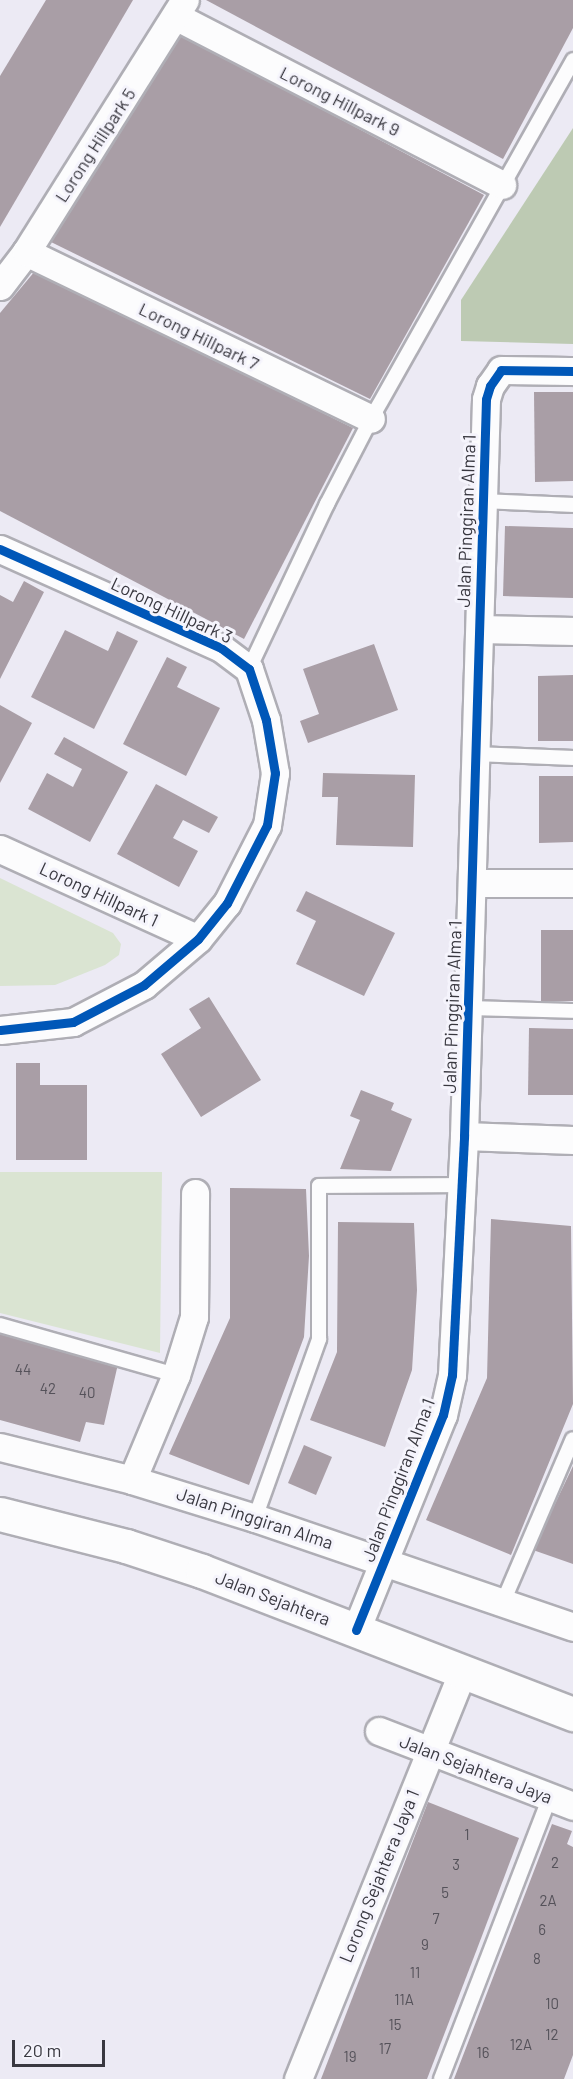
<!DOCTYPE html>
<style>
body{margin:0}
#map{position:relative;width:573px;height:2079px;overflow:hidden;background:#eceaf4;font-family:Barlow,sans-serif}
div>[style]{position:absolute}
.green>*{inset:0;background:#dae4d2}
.forest>*{inset:0;background:#bdcab3}
.building>*{inset:0;background:#a99ea6}
.roads{filter:drop-shadow(2px 0 #afaeb5) drop-shadow(-2px 0 #afaeb5) drop-shadow(0 2px #afaeb5) drop-shadow(0 -2px #afaeb5)}
.service>*{height:14px;margin:-7px;padding:0 7px;transform-origin:7px;border-radius:7px;background:#fcfcfd}
.minor>*{height:27px;margin:-13.5px;padding:0 13.5px;transform-origin:13.5px;border-radius:13.5px;background:#fcfcfd}
.secondary>*{height:33px;margin:-16.5px;padding:0 16.5px;transform-origin:16.5px;border-radius:16.5px;background:#fcfcfd}
.cycleway>*{height:9px;margin:-4.5px;padding:0 4.5px;transform-origin:4.5px;border-radius:4.5px;background:#0057b8}
span{translate:-50% -50%;white-space:nowrap;text-align:center;line-height:1.15;-webkit-text-stroke:6px #f5f4fc;paint-order:stroke}
.number-label{font-size:15px;color:#55525a}
.number-label span{-webkit-text-stroke-width:0}
.street-label{font-size:18px;color:#393840}
.scale{position:absolute;left:12px;top:2040px;width:93px;height:27px;box-sizing:border-box;border:3px solid #393840;border-top:0;padding-left:8px;font-size:18px;line-height:21px;white-space:nowrap;color:#393840;-webkit-text-stroke:4px #f5f4fc;paint-order:stroke}
</style>
<div id="map">
<div class="green">
<i style="clip-path:polygon(0 878px,113px 933px,121px 944px,119px 955px,105px 965px,55px 985px,0 986px)"></i>
<i style="clip-path:polygon(0 1172px,162px 1172px,160px 1353px,0 1313px)"></i>
</div>
<div class="forest">
<i style="clip-path:polygon(573px 128px,573px 344px,461px 341px,461px 300px)"></i>
</div>
<div class="building">
<i style="clip-path:polygon(46px 0,133px 0,0 227px,0 76px)"></i>
<i style="clip-path:polygon(206px 0,573px 0,573px 28px,503px 159px)"></i>
<i style="clip-path:polygon(181px 35px,484px 195px,370px 399px,51px 242px)"></i>
<i style="clip-path:polygon(35px 271px,353px 428px,244px 639px,0 511px,0 313px)"></i>
<i style="clip-path:polygon(534px 392px,573px 392px,573px 481px,535px 482px)"></i>
<i style="clip-path:polygon(505px 526px,573px 528px,573px 598px,503px 596px)"></i>
<i style="clip-path:polygon(24px 581px,44px 592px,0 679px,0 595px,13px 602px)"></i>
<i style="clip-path:polygon(65px 630px,108px 651px,117px 631px,138px 641px,94px 729px,31px 697px)"></i>
<i style="clip-path:polygon(374px 644px,398px 710px,308px 743px,300px 721px,319px 714px,303px 669px)"></i>
<i style="clip-path:polygon(167px 657px,187px 667px,177px 687px,220px 708px,186px 776px,123px 744px)"></i>
<i style="clip-path:polygon(573px 675px,573px 741px,538px 741px,538px 676px)"></i>
<i style="clip-path:polygon(0 705px,32px 723px,0 783px)"></i>
<i style="clip-path:polygon(64px 737px,128px 772px,90px 842px,28px 809px,47px 773px,73px 787px,82px 769px,54px 754px)"></i>
<i style="clip-path:polygon(323px 773px,415px 775px,413px 847px,336px 845px,338px 797px,322px 797px)"></i>
<i style="clip-path:polygon(539px 776px,573px 776px,573px 842px,539px 843px)"></i>
<i style="clip-path:polygon(156px 784px,218px 817px,209px 833px,183px 820px,173px 838px,198px 851px,179px 887px,117px 854px)"></i>
<i style="clip-path:polygon(306px 891px,395px 933px,364px 996px,296px 964px,316px 921px,296px 911px)"></i>
<i style="clip-path:polygon(541px 930px,573px 930px,573px 1001px,541px 1001px)"></i>
<i style="clip-path:polygon(209px 997px,261px 1080px,201px 1117px,161px 1054px,201px 1028px,189px 1009px)"></i>
<i style="clip-path:polygon(529px 1028px,573px 1029px,573px 1095px,528px 1095px)"></i>
<i style="clip-path:polygon(16px 1063px,40px 1063px,40px 1085px,87px 1085px,87px 1160px,16px 1160px)"></i>
<i style="clip-path:polygon(361px 1090px,394px 1103px,391px 1110px,412px 1119px,391px 1171px,340px 1169px,360px 1120px,350px 1116px)"></i>
<i style="clip-path:polygon(230px 1188px,306px 1189px,309px 1256px,304px 1337px,249px 1485px,169px 1454px,230px 1318px)"></i>
<i style="clip-path:polygon(491px 1219px,571px 1226px,573px 1404px,511px 1555px,426px 1520px,487px 1378px)"></i>
<i style="clip-path:polygon(338px 1222px,414px 1223px,417px 1290px,412px 1370px,385px 1447px,310px 1420px,337px 1352px)"></i>
<i style="clip-path:polygon(0 1331px,118px 1364px,104px 1425px,86px 1422px,80px 1442px,0 1420px)"></i>
<i style="clip-path:polygon(304px 1445px,332px 1457px,316px 1495px,288px 1483px)"></i>
<i style="clip-path:polygon(573px 1466px,573px 1564px,533px 1550px)"></i>
<i style="clip-path:polygon(428px 1802px,519px 1838px,477px 1949px,427px 2079px,321px 2079px)"></i>
<i style="clip-path:polygon(552px 1824px,572px 1831px,567px 1844px,573px 1847px,573px 2055px,564px 2079px,454px 2079px)"></i>
</div>
<div class="roads">
<div class="service">
<i style="left:483px;top:501px;width:90px;rotate:2.5deg"></i>
<i style="left:249px;top:669px;width:183px;rotate:-64.7deg"></i>
<i style="left:327px;top:504px;width:96px;rotate:-62.6deg"></i>
<i style="left:371px;top:419px;width:412px;rotate:-60.6deg"></i>
<i style="left:476px;top:754px;width:97px;rotate:2.4deg"></i>
<i style="left:468px;top:1008px;width:105px;rotate:1.6deg"></i>
<i style="left:0;top:1325px;width:183px;rotate:15.9deg"></i>
<i style="left:255px;top:1518px;width:190px;rotate:-70.3deg"></i>
<i style="left:319px;top:1339px;width:153px;rotate:-90deg"></i>
<i style="left:319px;top:1186px;width:143px;rotate:-0.4deg"></i>
<i style="left:503px;top:1602px;width:177px;rotate:-66.8deg"></i>
<i style="left:441px;top:2079px;width:302px;rotate:-68.9deg"></i>
</div>
<div class="minor">
<i style="left:177px;top:17px;width:366px;rotate:27.3deg"></i>
<i style="left:26px;top:252px;width:383px;rotate:25.8deg"></i>
<i style="left:0;top:286px;width:43px;rotate:-52.6deg"></i>
<i style="left:26px;top:252px;width:298px;rotate:-57.8deg"></i>
<i style="left:0;top:549px;width:242px;rotate:24.1deg"></i>
<i style="left:221px;top:648px;width:35px;rotate:37deg"></i>
<i style="left:249px;top:669px;width:54px;rotate:71.6deg"></i>
<i style="left:266px;top:720px;width:54px;rotate:80.4deg"></i>
<i style="left:275px;top:773px;width:53px;rotate:98.7deg"></i>
<i style="left:267px;top:825px;width:88px;rotate:117.1deg"></i>
<i style="left:227px;top:903px;width:46px;rotate:128.9deg"></i>
<i style="left:198px;top:939px;width:71px;rotate:139.6deg"></i>
<i style="left:144px;top:985px;width:80px;rotate:152.5deg"></i>
<i style="left:73px;top:1022px;width:73px;rotate:173.7deg"></i>
<i style="left:480px;top:629px;width:93px;rotate:1.2deg"></i>
<i style="left:0;top:849px;width:217px;rotate:24.4deg"></i>
<i style="left:472px;top:883px;width:101px"></i>
<i style="left:464px;top:1136px;width:109px;rotate:2.1deg"></i>
<i style="left:0;top:1447px;width:136px;rotate:14deg"></i>
<i style="left:132px;top:1480px;width:129px;rotate:17.2deg"></i>
<i style="left:255px;top:1518px;width:336px;rotate:18.9deg"></i>
<i style="left:132px;top:1480px;width:114px;rotate:-67.3deg"></i>
<i style="left:176px;top:1375px;width:61px;rotate:-72.8deg"></i>
<i style="left:194px;top:1317px;width:124px;rotate:-89.5deg"></i>
<i style="left:356px;top:1630px;width:232px;rotate:-68deg"></i>
<i style="left:443px;top:1415px;width:41px;rotate:-77.3deg"></i>
<i style="left:452px;top:1375px;width:239px;rotate:-87.1deg"></i>
<i style="left:464px;top:1136px;width:737px;rotate:-88.29deg"></i>
<i style="left:486px;top:399px;width:14px;rotate:-73deg"></i>
<i style="left:490px;top:386px;width:19px;rotate:-55deg"></i>
<i style="left:501px;top:370px;width:72px;rotate:0.8deg"></i>
<i style="left:379px;top:1731px;width:208px;rotate:21.1deg"></i>
<i style="left:298px;top:2079px;width:437px;rotate:-68deg"></i>
</div>
<div class="secondary">
<i style="left:0;top:1514px;width:130px;rotate:14.3deg"></i>
<i style="left:126px;top:1546px;width:80px;rotate:18.2deg"></i>
<i style="left:202px;top:1571px;width:398px;rotate:21.1deg"></i>
</div>
</div>
<div class="cycleway">
<i style="left:0;top:549px;width:242px;rotate:24.1deg"></i>
<i style="left:221px;top:648px;width:35px;rotate:37deg"></i>
<i style="left:249px;top:669px;width:54px;rotate:71.6deg"></i>
<i style="left:266px;top:720px;width:54px;rotate:80.4deg"></i>
<i style="left:275px;top:773px;width:53px;rotate:98.7deg"></i>
<i style="left:267px;top:825px;width:88px;rotate:117.1deg"></i>
<i style="left:227px;top:903px;width:46px;rotate:128.9deg"></i>
<i style="left:198px;top:939px;width:71px;rotate:139.6deg"></i>
<i style="left:144px;top:985px;width:80px;rotate:152.5deg"></i>
<i style="left:73px;top:1022px;width:73px;rotate:173.7deg"></i>
<i style="left:356px;top:1630px;width:232px;rotate:-68deg"></i>
<i style="left:443px;top:1415px;width:41px;rotate:-77.3deg"></i>
<i style="left:452px;top:1375px;width:239px;rotate:-87.1deg"></i>
<i style="left:464px;top:1136px;width:737px;rotate:-88.29deg"></i>
<i style="left:486px;top:399px;width:14px;rotate:-73deg"></i>
<i style="left:490px;top:386px;width:19px;rotate:-55deg"></i>
<i style="left:501px;top:370px;width:72px;rotate:0.8deg"></i>
</div>
<div class="number-label">
<span style="left:23px;top:1370px">44</span>
<span style="left:48px;top:1389px">42</span>
<span style="left:87px;top:1393px">40</span>
<span style="left:467px;top:1835px">1</span>
<span style="left:555px;top:1863px">2</span>
<span style="left:456px;top:1865px">3</span>
<span style="left:445px;top:1893px">5</span>
<span style="left:548px;top:1901px">2A</span>
<span style="left:436px;top:1919px">7</span>
<span style="left:542px;top:1930px">6</span>
<span style="left:425px;top:1945px">9</span>
<span style="left:537px;top:1959px">8</span>
<span style="left:415px;top:1973px">11</span>
<span style="left:404px;top:2000px">11A</span>
<span style="left:552px;top:2004px">10</span>
<span style="left:395px;top:2025px">15</span>
<span style="left:552px;top:2035px">12</span>
<span style="left:521px;top:2045px">12A</span>
<span style="left:385px;top:2049px">17</span>
<span style="left:483px;top:2053px">16</span>
<span style="left:350px;top:2057px">19</span>
</div>
<div class="street-label">
<span style="left:340px;top:101px;rotate:27deg">Lorong Hillpark 9</span>
<span style="left:95px;top:145px;rotate:-57deg">Lorong Hillpark 5</span>
<span style="left:199px;top:336px;rotate:26deg">Lorong Hillpark 7</span>
<span style="left:466px;top:521px;rotate:-88deg">Jalan Pinggiran Alma 1</span>
<span style="left:172px;top:610px;rotate:25deg">Lorong Hillpark 3</span>
<span style="left:99px;top:894px;rotate:25deg">Lorong Hillpark 1</span>
<span style="left:452px;top:1007px;rotate:-88deg">Jalan Pinggiran Alma 1</span>
<span style="left:398px;top:1480px;rotate:-69deg">Jalan Pinggiran Alma 1</span>
<span style="left:255px;top:1518px;rotate:18deg">Jalan Pinggiran Alma</span>
<span style="left:273px;top:1598px;rotate:21deg">Jalan Sejahtera</span>
<span style="left:476px;top:1769px;rotate:21deg">Jalan Sejahtera Jaya</span>
<span style="left:379px;top:1876px;rotate:-68deg">Lorong Sejahtera Jaya 1</span>
</div>
<div class="scale">20 m</div>
</div>
